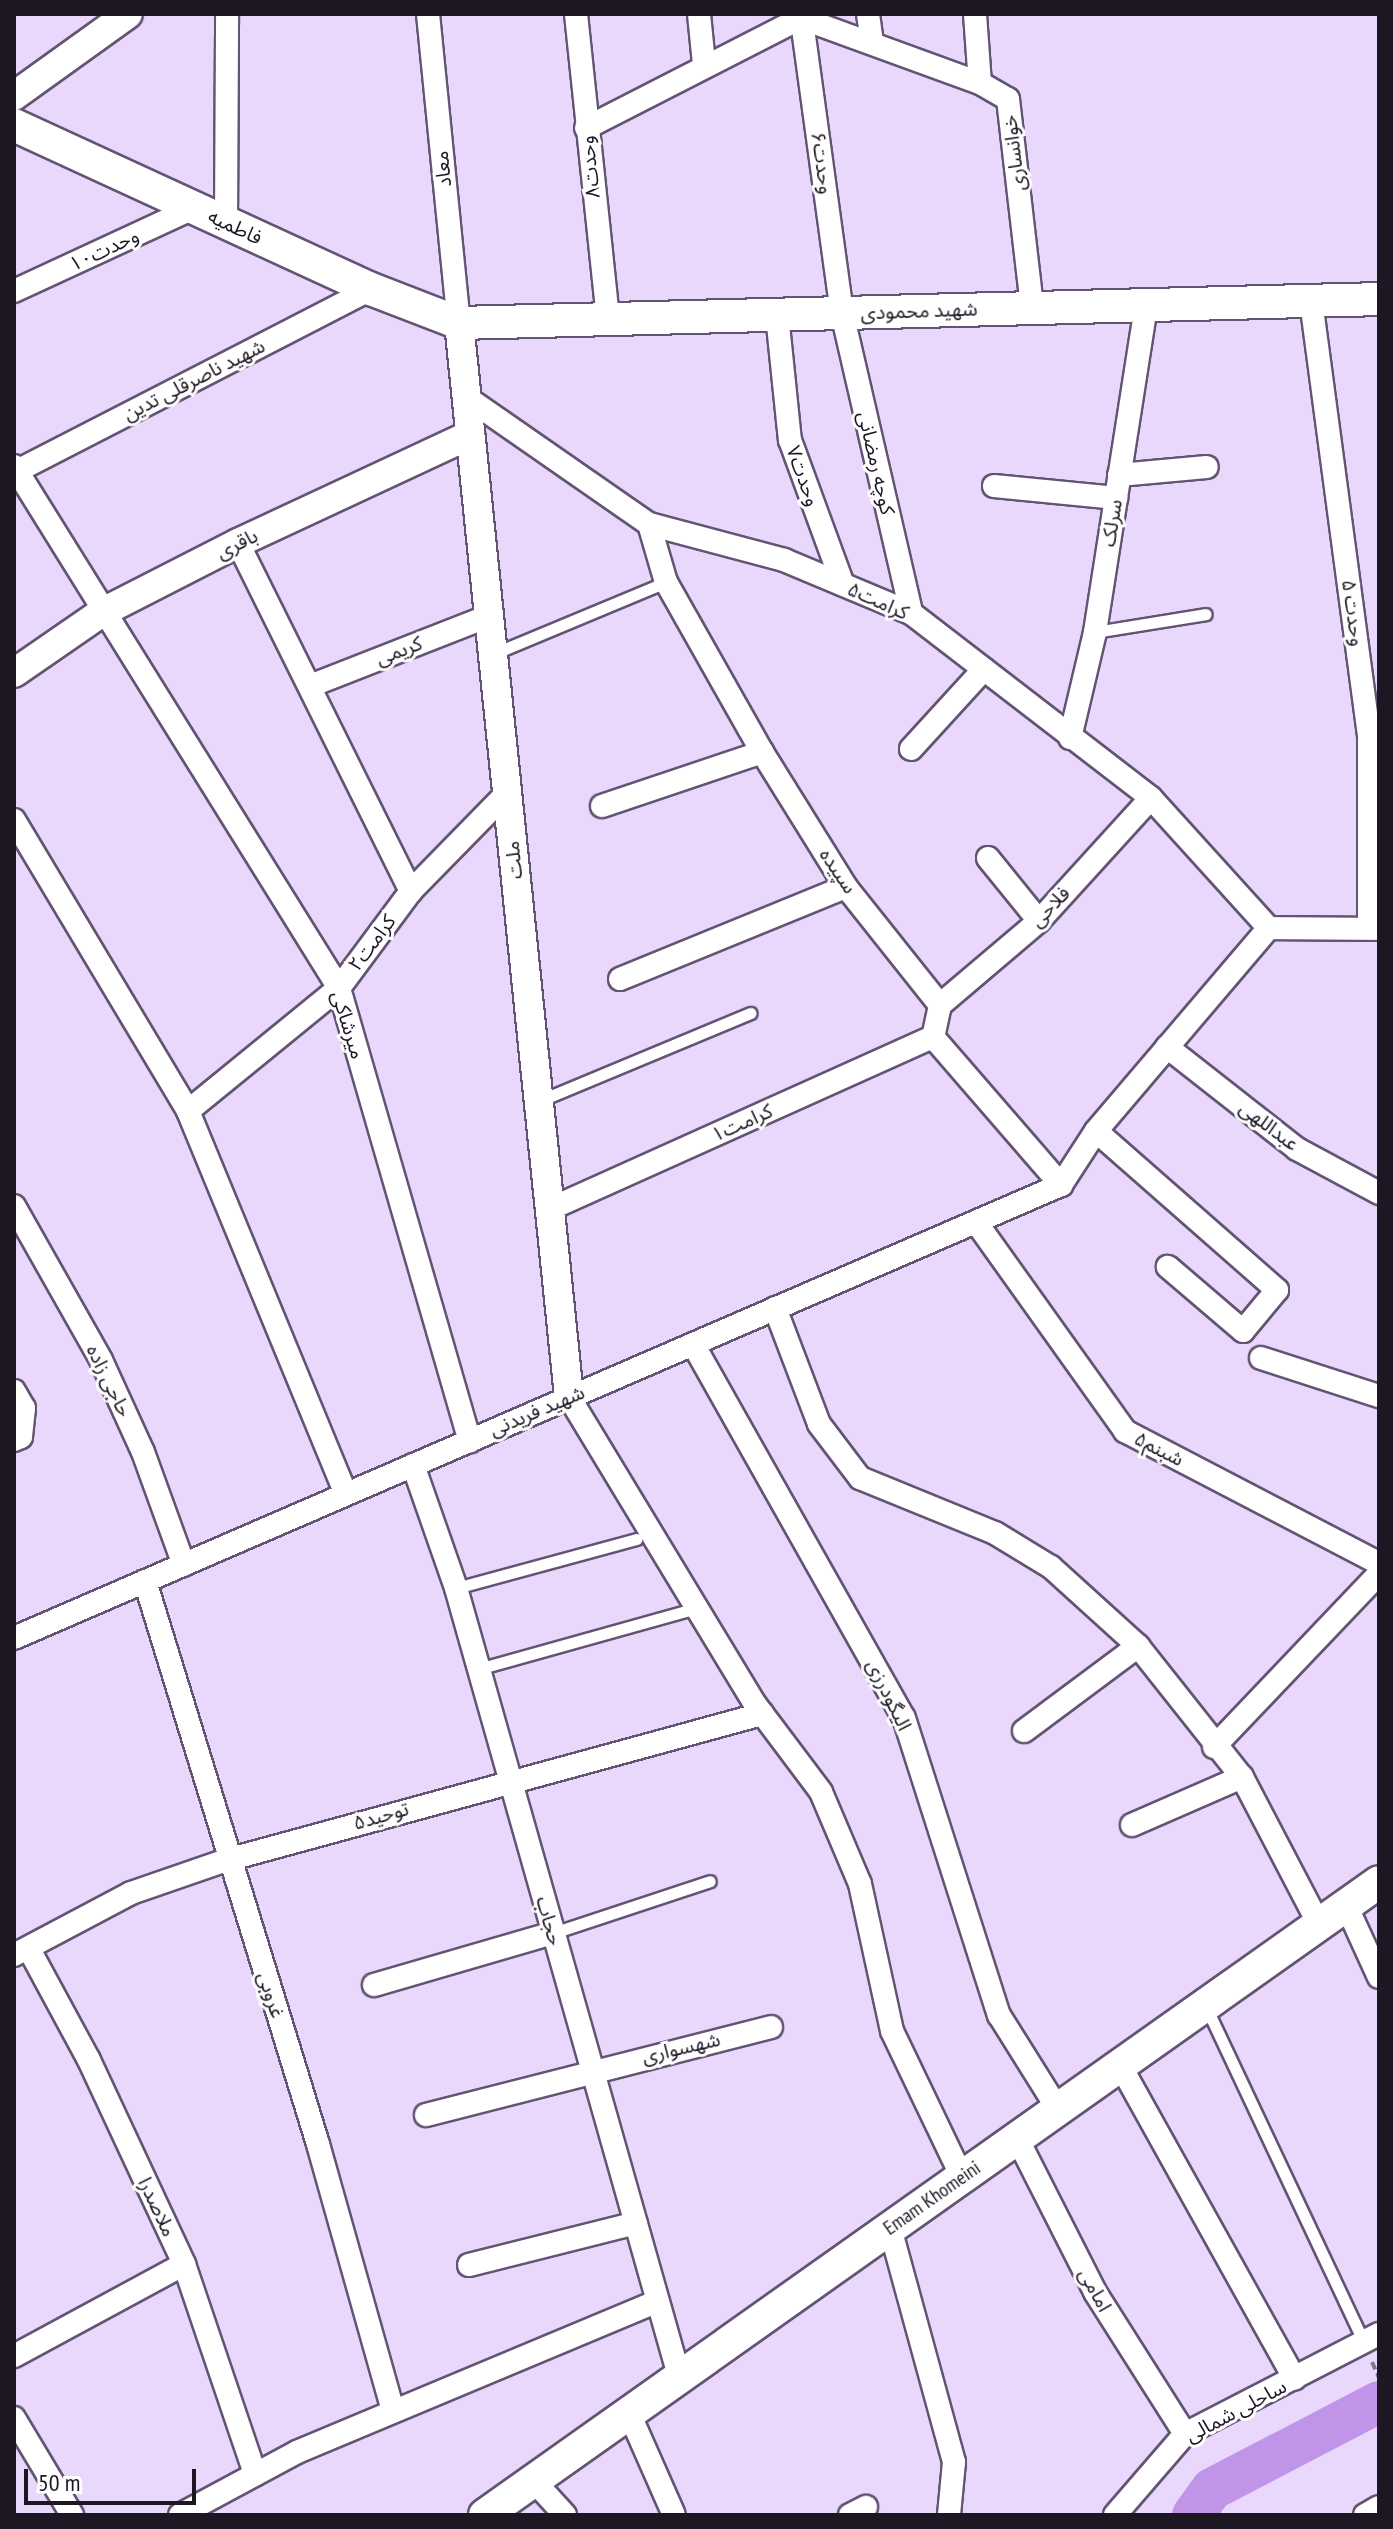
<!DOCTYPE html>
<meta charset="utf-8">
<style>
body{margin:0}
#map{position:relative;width:1393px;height:2529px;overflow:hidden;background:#ead8fc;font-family:"PT Sans Narrow","Noto Sans Arabic",sans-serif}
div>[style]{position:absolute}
.river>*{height:42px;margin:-21px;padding:0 21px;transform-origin:21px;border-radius:21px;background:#c095e9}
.path>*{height:4px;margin-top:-2px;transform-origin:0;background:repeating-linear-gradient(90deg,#83778f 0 8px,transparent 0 12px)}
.roads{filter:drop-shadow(2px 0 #635473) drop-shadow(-2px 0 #635473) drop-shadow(0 2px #635473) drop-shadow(0 -2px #635473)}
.service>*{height:11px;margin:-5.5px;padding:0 5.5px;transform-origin:5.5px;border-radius:5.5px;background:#fff}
.minor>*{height:22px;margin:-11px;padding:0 11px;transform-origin:11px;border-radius:11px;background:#fff}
.tertiary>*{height:28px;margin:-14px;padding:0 14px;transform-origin:14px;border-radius:14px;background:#fff}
.secondary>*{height:32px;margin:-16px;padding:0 16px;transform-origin:16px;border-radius:16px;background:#fff}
span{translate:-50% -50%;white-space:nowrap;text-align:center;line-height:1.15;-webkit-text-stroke:6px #fff;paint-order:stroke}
.street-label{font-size:20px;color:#1d1723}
.frame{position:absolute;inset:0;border:16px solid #1d1723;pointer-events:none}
.scale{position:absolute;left:24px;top:2469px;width:172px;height:36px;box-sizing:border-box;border:4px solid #1d1723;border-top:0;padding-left:10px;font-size:24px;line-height:28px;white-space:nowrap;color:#1d1723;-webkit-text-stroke:6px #fff;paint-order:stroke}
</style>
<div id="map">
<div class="river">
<i style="left:1193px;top:2515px;width:32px;rotate:-54deg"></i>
<i style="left:1212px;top:2489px;width:188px;rotate:-27.5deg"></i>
</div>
<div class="path">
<i style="left:1372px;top:2362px;width:17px;rotate:66deg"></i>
</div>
<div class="roads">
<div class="service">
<i style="left:1095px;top:632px;width:112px;rotate:-9.2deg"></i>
<i style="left:493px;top:654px;width:187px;rotate:-22.6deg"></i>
<i style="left:539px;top:1101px;width:229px;rotate:-22.6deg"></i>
<i style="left:456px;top:1588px;width:187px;rotate:-15.2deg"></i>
<i style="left:478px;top:1669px;width:227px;rotate:-15.6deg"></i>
<i style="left:553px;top:1933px;width:165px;rotate:-18.3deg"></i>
<i style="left:1207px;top:2009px;width:369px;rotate:64.8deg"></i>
</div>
<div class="minor">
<i style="left:428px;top:14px;width:311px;rotate:84.3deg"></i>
<i style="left:576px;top:14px;width:307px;rotate:84deg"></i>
<i style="left:699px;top:14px;width:50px;rotate:84.3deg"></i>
<i style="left:801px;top:14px;width:302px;rotate:82.2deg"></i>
<i style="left:842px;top:313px;width:308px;rotate:77deg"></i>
<i style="left:868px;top:14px;width:29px;rotate:82deg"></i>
<i style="left:975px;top:14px;width:69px;rotate:85.9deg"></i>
<i style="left:980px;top:83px;width:32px;rotate:30deg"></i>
<i style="left:1008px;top:99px;width:210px;rotate:83.4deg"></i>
<i style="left:586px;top:128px;width:242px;rotate:-27.1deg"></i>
<i style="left:801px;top:18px;width:190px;rotate:20deg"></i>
<i style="left:226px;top:222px;width:208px;rotate:-89.7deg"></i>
<i style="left:14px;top:291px;width:198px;rotate:-24.8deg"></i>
<i style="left:1311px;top:301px;width:440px;rotate:82.4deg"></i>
<i style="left:1369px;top:737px;width:190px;rotate:90deg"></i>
<i style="left:777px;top:315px;width:126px;rotate:84.1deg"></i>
<i style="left:790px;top:440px;width:154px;rotate:69.9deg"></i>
<i style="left:466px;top:397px;width:223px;rotate:34.8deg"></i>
<i style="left:649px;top:524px;width:140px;rotate:14.9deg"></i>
<i style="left:784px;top:560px;width:138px;rotate:22.7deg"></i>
<i style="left:911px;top:613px;width:303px;rotate:37.6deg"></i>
<i style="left:1151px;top:798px;width:176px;rotate:47.8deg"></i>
<i style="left:14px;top:466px;width:615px;rotate:58.09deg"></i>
<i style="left:339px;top:988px;width:472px;rotate:73.9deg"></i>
<i style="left:17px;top:471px;width:398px;rotate:-27.2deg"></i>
<i style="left:1119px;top:475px;width:88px;rotate:-5.2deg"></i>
<i style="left:994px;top:486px;width:123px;rotate:5.6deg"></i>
<i style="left:649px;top:524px;width:60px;rotate:73.7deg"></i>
<i style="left:666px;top:582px;width:195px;rotate:60.5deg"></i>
<i style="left:762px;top:752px;width:159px;rotate:58.1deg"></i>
<i style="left:846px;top:887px;width:151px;rotate:51.5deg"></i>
<i style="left:940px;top:1005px;width:33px;rotate:102deg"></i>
<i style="left:933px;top:1037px;width:196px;rotate:49.1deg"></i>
<i style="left:238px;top:543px;width:389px;rotate:63.6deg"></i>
<i style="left:310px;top:686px;width:192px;rotate:-21.4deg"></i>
<i style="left:1070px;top:738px;width:109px;rotate:-76.7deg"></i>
<i style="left:1095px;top:632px;width:331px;rotate:-81.1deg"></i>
<i style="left:911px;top:749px;width:108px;rotate:-47.6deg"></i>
<i style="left:602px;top:806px;width:169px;rotate:-18.6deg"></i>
<i style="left:14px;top:820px;width:339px;rotate:59.1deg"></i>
<i style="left:188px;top:1111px;width:414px;rotate:67.6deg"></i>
<i style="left:988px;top:858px;width:81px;rotate:51deg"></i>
<i style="left:620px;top:979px;width:244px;rotate:-22.2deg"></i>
<i style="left:940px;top:1005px;width:130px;rotate:-40.3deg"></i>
<i style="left:1039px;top:921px;width:166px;rotate:-47.7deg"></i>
<i style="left:1167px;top:1047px;width:165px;rotate:38.1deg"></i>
<i style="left:1297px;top:1149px;width:93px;rotate:28.2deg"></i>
<i style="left:188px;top:1111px;width:195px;rotate:-39.2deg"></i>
<i style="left:339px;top:988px;width:121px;rotate:-53.4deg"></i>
<i style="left:411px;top:891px;width:137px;rotate:-45.6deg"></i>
<i style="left:1096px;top:1131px;width:241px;rotate:41.3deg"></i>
<i style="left:1277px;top:1290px;width:53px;rotate:129.7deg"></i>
<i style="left:1243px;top:1331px;width:99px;rotate:-139.5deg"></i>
<i style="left:1061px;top:1185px;width:64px;rotate:-57.1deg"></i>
<i style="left:1096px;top:1131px;width:267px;rotate:-49.6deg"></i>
<i style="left:1269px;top:928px;width:110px;rotate:0.5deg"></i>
<i style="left:14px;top:1206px;width:177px;rotate:60.5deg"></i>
<i style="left:101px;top:1360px;width:101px;rotate:65.5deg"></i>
<i style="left:143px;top:1452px;width:120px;rotate:70.1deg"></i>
<i style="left:550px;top:1209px;width:420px;rotate:-24.2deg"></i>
<i style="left:976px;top:1222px;width:257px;rotate:54.5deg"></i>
<i style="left:1125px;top:1431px;width:286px;rotate:27.5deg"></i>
<i style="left:775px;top:1308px;width:124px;rotate:69.2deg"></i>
<i style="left:819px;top:1424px;width:68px;rotate:52.8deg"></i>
<i style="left:860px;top:1478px;width:146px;rotate:22.2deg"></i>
<i style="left:995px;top:1533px;width:66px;rotate:31.3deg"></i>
<i style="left:1051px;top:1567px;width:118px;rotate:42.2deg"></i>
<i style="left:1138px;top:1646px;width:167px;rotate:51.6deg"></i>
<i style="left:1242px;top:1777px;width:166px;rotate:62.4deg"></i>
<i style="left:693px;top:1344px;width:429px;rotate:60.6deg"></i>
<i style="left:904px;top:1718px;width:312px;rotate:72.3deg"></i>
<i style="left:999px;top:2015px;width:111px;rotate:57.9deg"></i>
<i style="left:1261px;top:1358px;width:124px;rotate:17.9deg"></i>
<i style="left:14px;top:1391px;width:20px;rotate:60deg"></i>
<i style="left:24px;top:1408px;width:29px;rotate:96deg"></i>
<i style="left:21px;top:1437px;width:8px;rotate:157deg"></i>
<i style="left:569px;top:1397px;width:359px;rotate:58.8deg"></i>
<i style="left:755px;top:1704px;width:110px;rotate:53.1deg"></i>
<i style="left:821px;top:1792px;width:100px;rotate:67deg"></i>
<i style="left:860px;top:1884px;width:150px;rotate:77.7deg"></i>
<i style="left:892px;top:2031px;width:162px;rotate:64.4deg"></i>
<i style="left:413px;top:1465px;width:130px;rotate:70.7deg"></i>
<i style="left:456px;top:1588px;width:822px;rotate:74.19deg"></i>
<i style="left:145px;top:1581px;width:589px;rotate:72.92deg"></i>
<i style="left:318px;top:2144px;width:276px;rotate:74.3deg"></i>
<i style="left:14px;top:1638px;width:1141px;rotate:-23.4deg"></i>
<i style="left:1024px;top:1731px;width:142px;rotate:-36.7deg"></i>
<i style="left:1214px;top:1747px;width:239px;rotate:-46.4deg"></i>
<i style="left:1132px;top:1825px;width:120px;rotate:-23.6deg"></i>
<i style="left:1346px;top:1905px;width:79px;rotate:65.4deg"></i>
<i style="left:30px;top:1951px;width:124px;rotate:61.6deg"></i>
<i style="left:89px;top:2060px;width:225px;rotate:65deg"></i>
<i style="left:184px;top:2264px;width:222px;rotate:71.3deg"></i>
<i style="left:14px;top:1955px;width:132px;rotate:-27.9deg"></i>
<i style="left:131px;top:1893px;width:102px;rotate:-19deg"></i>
<i style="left:227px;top:1860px;width:555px;rotate:-15.26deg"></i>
<i style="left:374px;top:1985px;width:186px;rotate:-16.2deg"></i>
<i style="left:1120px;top:2065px;width:359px;rotate:60.9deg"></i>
<i style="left:426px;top:2115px;width:356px;rotate:-14.3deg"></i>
<i style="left:1017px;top:2138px;width:173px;rotate:63.1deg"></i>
<i style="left:1095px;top:2292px;width:168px;rotate:57.6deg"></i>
<i style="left:890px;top:2228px;width:243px;rotate:74.7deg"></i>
<i style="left:954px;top:2462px;width:53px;rotate:95.4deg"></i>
<i style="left:469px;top:2265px;width:172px;rotate:-14.1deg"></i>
<i style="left:14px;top:2356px;width:193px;rotate:-28.4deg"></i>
<i style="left:629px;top:2413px;width:111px;rotate:66.2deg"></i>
<i style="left:14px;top:2418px;width:113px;rotate:59.1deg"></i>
<i style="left:534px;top:2481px;width:46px;rotate:47.6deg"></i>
<i style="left:180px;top:2515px;width:133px;rotate:-28.3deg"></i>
<i style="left:297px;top:2452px;width:391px;rotate:-22.7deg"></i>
<i style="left:850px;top:2515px;width:18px;rotate:-27deg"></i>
<i style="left:1115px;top:2515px;width:107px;rotate:-49.2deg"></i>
<i style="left:1185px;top:2434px;width:218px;rotate:-27.3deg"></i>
<i style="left:1365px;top:2515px;width:16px;rotate:-30deg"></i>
</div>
<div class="tertiary">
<i style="left:14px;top:96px;width:140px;rotate:-35.7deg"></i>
<i style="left:459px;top:323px;width:1080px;rotate:84.15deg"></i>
<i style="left:14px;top:673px;width:106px;rotate:-34.6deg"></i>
<i style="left:101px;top:613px;width:154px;rotate:-27.1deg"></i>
<i style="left:238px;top:543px;width:256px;rotate:-25deg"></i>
</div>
<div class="secondary">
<i style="left:14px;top:125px;width:393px;rotate:24.7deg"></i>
<i style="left:371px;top:289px;width:94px;rotate:21.1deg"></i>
<i style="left:459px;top:323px;width:920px;rotate:-1.49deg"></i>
<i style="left:485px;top:2515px;width:1095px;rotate:-35.3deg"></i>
</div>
</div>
<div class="street-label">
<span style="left:1014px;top:153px;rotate:-97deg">خوانساری</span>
<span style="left:822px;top:163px;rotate:82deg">وحدت۶</span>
<span style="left:590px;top:167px;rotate:-96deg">وحدت۸</span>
<span style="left:443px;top:169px;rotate:-96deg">معاد</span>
<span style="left:235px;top:227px;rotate:25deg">فاطمیه</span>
<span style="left:104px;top:250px;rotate:-25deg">وحدت۱۰</span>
<span style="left:919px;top:311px;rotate:-2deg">شهید محمودی</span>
<span style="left:194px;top:380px;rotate:-27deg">شهید ناصرقلی تدین</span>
<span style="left:876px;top:463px;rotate:77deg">کوچه رمضانی</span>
<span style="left:803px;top:476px;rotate:70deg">۷وحدت</span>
<span style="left:1112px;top:523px;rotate:-81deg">سرلک</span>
<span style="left:237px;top:544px;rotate:-26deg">باقری</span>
<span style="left:878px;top:601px;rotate:24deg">کرامت۵</span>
<span style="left:1353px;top:613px;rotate:82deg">وحدت ۵</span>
<span style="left:399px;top:651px;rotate:-21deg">کریمی</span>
<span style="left:514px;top:860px;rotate:-96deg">ملت</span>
<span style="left:838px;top:871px;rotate:56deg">سپیده</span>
<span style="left:1050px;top:907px;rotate:-46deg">فلاحی</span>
<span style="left:372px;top:943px;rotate:-53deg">کرامت۲</span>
<span style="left:348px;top:1025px;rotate:73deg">میرشاکی</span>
<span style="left:742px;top:1123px;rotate:-24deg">کرامت۱</span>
<span style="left:1269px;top:1126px;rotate:37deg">عبداللهی</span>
<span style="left:109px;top:1381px;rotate:64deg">حاجی زاده</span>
<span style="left:537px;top:1411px;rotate:-23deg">شهید فریدنی</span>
<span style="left:1159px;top:1449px;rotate:27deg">شبنم۵</span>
<span style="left:889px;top:1695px;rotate:64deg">الیگودرزی</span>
<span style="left:381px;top:1816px;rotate:-16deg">توحید۵</span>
<span style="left:549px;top:1921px;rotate:74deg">حجاب</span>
<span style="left:271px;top:1995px;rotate:72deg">غروبی</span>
<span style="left:681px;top:2048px;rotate:-13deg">شهسواری</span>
<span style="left:932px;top:2198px;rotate:-35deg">Emam Khomeini</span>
<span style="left:157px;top:2207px;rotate:65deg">ملاصدرا</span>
<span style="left:1095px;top:2290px;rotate:61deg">امامی</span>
<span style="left:1236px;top:2411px;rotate:-28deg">ساحلی شمالی</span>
</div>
<div class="frame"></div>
<div class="scale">50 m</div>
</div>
